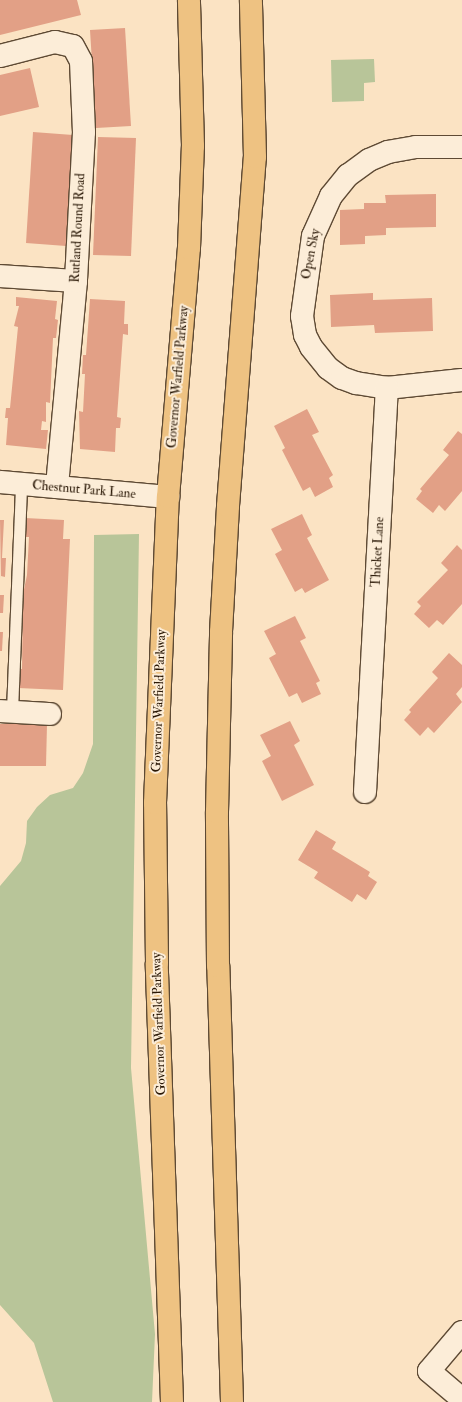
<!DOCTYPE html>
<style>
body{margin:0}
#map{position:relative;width:462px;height:1402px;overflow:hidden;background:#fbe3c3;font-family:"IM FELL Double Pica",serif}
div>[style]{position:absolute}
.green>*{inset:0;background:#b8c599}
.building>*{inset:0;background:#e2a086}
.roads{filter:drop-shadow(1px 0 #5e4a34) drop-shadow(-1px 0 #5e4a34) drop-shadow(0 1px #5e4a34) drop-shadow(0 -1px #5e4a34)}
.service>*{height:11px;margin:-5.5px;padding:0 5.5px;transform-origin:5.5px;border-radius:5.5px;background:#fcedd8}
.minor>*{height:22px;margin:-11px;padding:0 11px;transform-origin:11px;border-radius:11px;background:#fcedd8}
.primary>*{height:22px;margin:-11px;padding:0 11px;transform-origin:11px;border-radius:11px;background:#eec282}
span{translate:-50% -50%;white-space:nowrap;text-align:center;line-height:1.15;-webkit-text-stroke:4px #fcedd8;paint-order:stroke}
.street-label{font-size:13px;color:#291705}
</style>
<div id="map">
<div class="green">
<i style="clip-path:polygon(374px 59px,375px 82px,364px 83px,364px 101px,332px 102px,331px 60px)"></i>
<i style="clip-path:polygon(139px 534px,131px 1068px,155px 1334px,152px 1402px,53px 1402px,34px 1343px,0 1305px,0 886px,21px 861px,26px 843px,27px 821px,37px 807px,50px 795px,73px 788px,83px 773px,93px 744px,94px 535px)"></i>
</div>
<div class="building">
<i style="clip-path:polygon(0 0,77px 0,81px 15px,0 35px)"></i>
<i style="clip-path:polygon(125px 28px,131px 126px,96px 128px,90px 30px)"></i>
<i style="clip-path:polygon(30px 68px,39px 107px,0 116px,0 75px)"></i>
<i style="clip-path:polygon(33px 132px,73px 135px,66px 246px,26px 243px)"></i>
<i style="clip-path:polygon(98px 137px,136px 138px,131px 256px,93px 255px)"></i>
<i style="clip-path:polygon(436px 194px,436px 227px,386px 228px,386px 235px,365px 236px,365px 244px,340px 245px,340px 210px,364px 209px,364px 203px,386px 203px,385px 195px)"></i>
<i style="clip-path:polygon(373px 293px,373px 300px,432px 298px,433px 331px,375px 333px,374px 325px,331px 327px,330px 295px)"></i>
<i style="clip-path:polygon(16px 297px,57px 301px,55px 319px,58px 320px,56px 338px,53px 338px,50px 403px,46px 402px,46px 422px,42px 421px,41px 430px,48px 430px,46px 449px,6px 445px,8px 418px,5px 418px,6px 408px,10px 408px,18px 327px,14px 326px,19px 306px,16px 306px)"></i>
<i style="clip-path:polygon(90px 299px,125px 301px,124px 324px,128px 324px,128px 335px,123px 334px,117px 417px,121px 418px,120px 428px,116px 428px,115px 452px,80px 449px,79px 411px,83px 412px,85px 374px,82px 374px,83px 355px,86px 355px)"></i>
<i style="clip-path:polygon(307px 409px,319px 432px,312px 435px,333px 475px,329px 478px,333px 487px,315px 497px,310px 487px,303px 491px,282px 450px,285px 448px,274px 426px)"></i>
<i style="clip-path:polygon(458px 431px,462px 434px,462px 491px,445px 511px,439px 505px,433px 513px,416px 499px,422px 491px,420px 489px,449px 455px,443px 450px)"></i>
<i style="clip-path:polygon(302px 514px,312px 535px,307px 538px,329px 580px,305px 593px,302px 588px,295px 592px,275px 554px,282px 550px,271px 529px)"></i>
<i style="clip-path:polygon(25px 518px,64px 520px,63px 539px,70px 539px,63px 690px,18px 688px,20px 669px,22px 669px,23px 594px,27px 575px,29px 537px,24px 537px)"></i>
<i style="clip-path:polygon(0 520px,4px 520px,2px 558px,6px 558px,5px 577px,1px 576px,1px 580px)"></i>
<i style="clip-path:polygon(457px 545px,462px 550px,462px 604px,443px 625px,437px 620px,429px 628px,414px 614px,421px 606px,417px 602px,448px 570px,441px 563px)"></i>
<i style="clip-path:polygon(0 595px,4px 595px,3px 613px,0 613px)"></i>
<i style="clip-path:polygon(295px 616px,306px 638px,300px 641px,320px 681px,316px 683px,321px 694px,302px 703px,297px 693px,289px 697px,269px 658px,276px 654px,264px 631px)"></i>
<i style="clip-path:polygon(0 632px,3px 632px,2px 651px,0 651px)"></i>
<i style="clip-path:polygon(449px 653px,462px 665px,462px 687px,456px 694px,462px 702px,434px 733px,428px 727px,420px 736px,404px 720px,411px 712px,409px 710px,438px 678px,432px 672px)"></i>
<i style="clip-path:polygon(290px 721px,300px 741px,294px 745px,314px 785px,282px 801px,262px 761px,271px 756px,260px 735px)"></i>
<i style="clip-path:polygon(0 724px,47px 724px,46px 766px,0 766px)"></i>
<i style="clip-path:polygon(316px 830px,336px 842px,332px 849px,370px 872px,368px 876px,377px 882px,366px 900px,357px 894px,352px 902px,314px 878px,318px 872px,298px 860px)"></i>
</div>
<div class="roads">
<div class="service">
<i style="left:12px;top:711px;width:227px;rotate:-87.7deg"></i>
</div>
<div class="minor">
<i style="left:0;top:56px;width:57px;rotate:-14.3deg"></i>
<i style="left:55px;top:42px;width:18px;rotate:13deg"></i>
<i style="left:73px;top:46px;width:17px;rotate:62deg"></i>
<i style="left:81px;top:61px;width:71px;rotate:87.6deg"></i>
<i style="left:84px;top:132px;width:149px;rotate:93.1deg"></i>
<i style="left:76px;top:281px;width:207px;rotate:95.3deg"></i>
<i style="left:462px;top:147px;width:46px;rotate:180deg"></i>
<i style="left:416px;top:147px;width:28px;rotate:170deg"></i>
<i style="left:388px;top:152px;width:21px;rotate:157deg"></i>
<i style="left:369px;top:160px;width:26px;rotate:144deg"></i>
<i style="left:348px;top:175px;width:27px;rotate:129deg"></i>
<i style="left:331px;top:196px;width:44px;rotate:114.2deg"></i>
<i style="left:313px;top:236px;width:81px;rotate:97.8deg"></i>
<i style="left:302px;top:316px;width:19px;rotate:81deg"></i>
<i style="left:305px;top:335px;width:13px;rotate:63deg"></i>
<i style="left:311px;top:347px;width:27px;rotate:51deg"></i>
<i style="left:328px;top:368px;width:17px;rotate:36deg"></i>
<i style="left:342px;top:378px;width:15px;rotate:20deg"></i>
<i style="left:356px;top:383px;width:31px;rotate:9deg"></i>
<i style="left:387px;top:388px;width:75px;rotate:-6.1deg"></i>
<i style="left:0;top:276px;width:76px;rotate:3.8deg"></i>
<i style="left:0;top:482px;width:169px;rotate:5.1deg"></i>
<i style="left:0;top:711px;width:50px;rotate:3.4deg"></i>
<i style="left:365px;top:792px;width:405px;rotate:-86.9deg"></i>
<i style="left:462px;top:1332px;width:51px;rotate:130.2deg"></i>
<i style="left:429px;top:1371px;width:43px;rotate:40.3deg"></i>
</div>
<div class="primary">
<i style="left:172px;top:1402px;width:439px;rotate:-92deg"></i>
<i style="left:157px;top:963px;width:160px;rotate:-90.7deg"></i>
<i style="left:155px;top:803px;width:306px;rotate:-87.6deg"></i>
<i style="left:168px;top:497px;width:250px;rotate:-85.2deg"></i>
<i style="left:189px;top:248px;width:102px;rotate:-87.8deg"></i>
<i style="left:193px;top:146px;width:146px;rotate:-91.6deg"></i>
<i style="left:232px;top:1402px;width:436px;rotate:-91.8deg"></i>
<i style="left:218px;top:966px;width:154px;rotate:-90.4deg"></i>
<i style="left:217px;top:812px;width:180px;rotate:-88.7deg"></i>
<i style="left:221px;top:632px;width:126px;rotate:-86.8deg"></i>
<i style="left:228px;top:506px;width:350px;rotate:-85.6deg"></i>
<i style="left:255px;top:157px;width:157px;rotate:-91.5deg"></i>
</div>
</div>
<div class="street-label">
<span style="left:78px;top:228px;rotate:-87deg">Rutland Round Road</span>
<span style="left:311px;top:254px;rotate:-79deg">Open Sky</span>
<span style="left:178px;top:377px;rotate:-85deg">Governor Warfield Parkway</span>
<span style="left:84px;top:490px;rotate:5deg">Chestnut Park Lane</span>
<span style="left:378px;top:552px;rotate:-87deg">Thicket Lane</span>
<span style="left:159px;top:701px;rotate:-88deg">Governor Warfield Parkway</span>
<span style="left:159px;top:1024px;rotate:-92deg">Governor Warfield Parkway</span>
</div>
</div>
